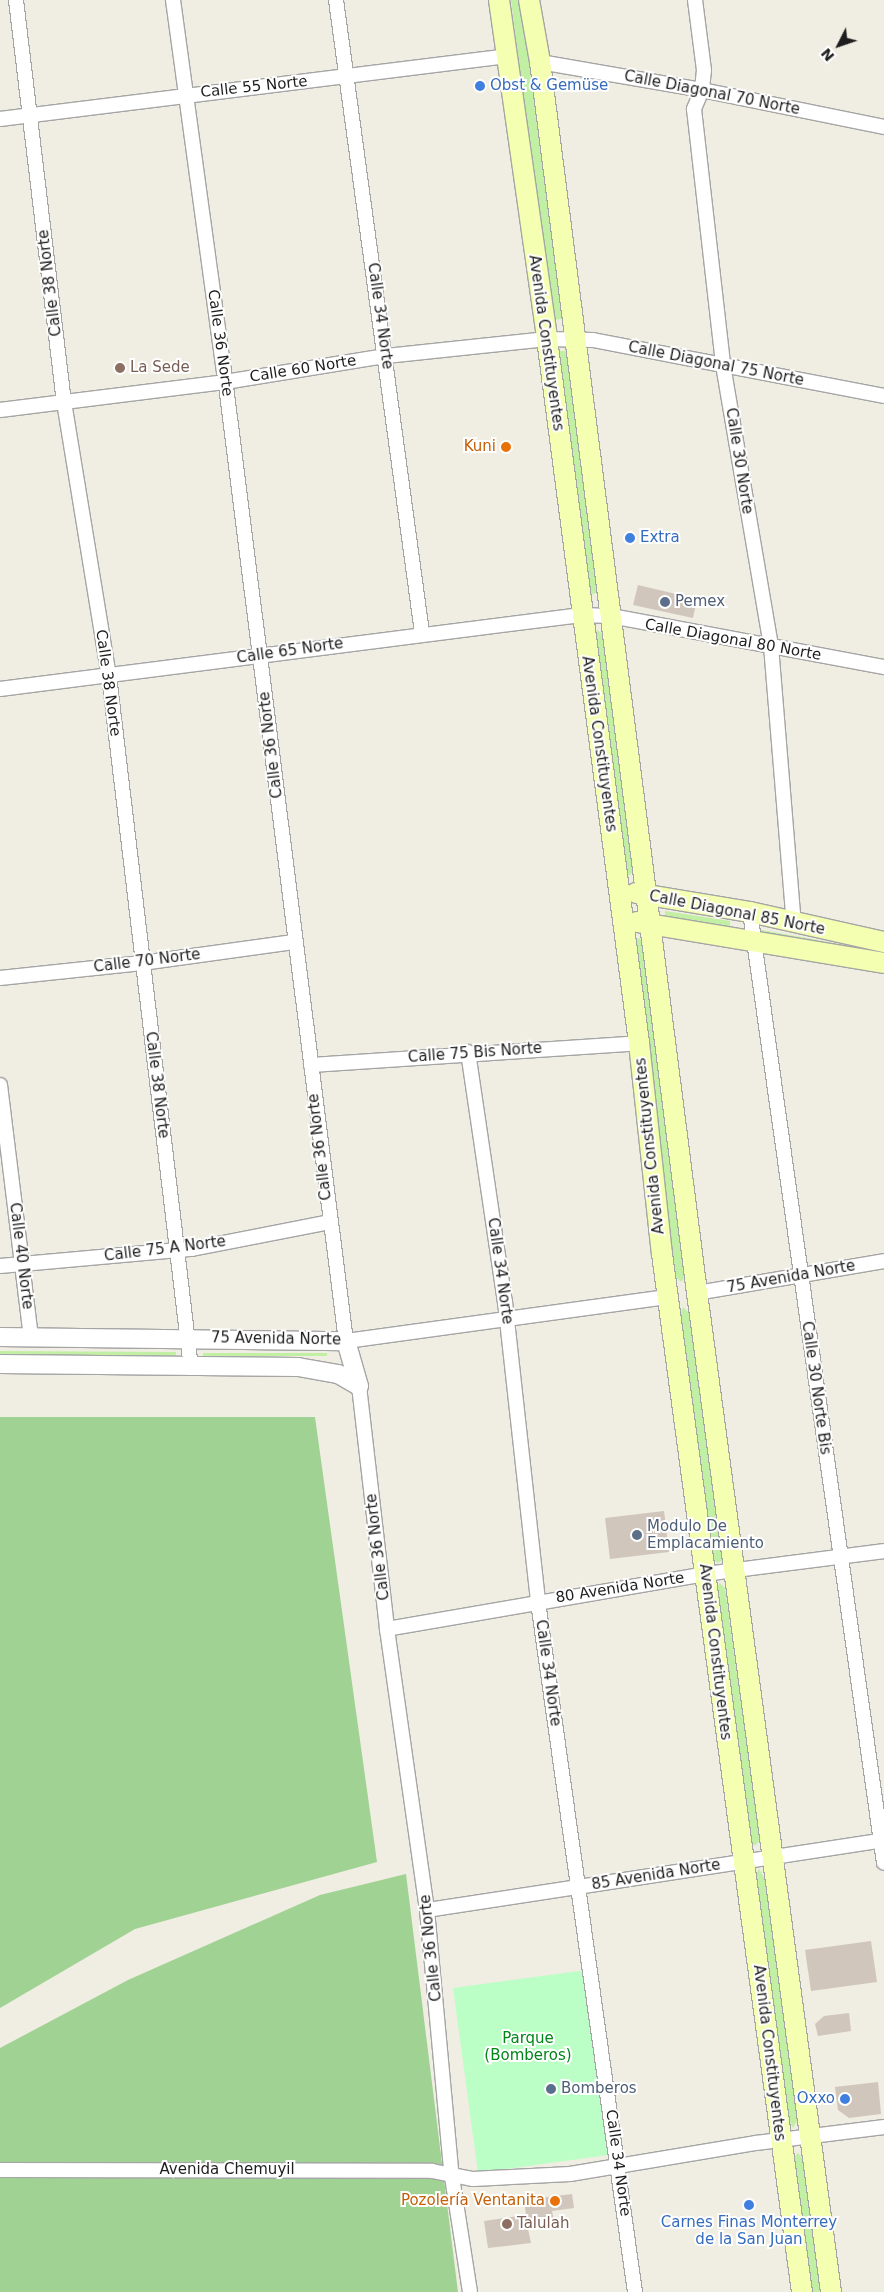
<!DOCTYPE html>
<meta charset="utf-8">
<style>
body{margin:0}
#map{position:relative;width:884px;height:2292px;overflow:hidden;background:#f0ede2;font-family:"DejaVu Sans",sans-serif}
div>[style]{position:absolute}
.grass>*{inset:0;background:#c1efa3}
.forest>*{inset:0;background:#a0d393}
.park>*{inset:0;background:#bbffc6}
.building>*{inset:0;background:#d0c6bb}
.roads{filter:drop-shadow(1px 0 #a5a5a5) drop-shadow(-1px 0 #a5a5a5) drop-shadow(0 1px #a5a5a5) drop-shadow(0 -1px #a5a5a5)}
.minor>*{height:14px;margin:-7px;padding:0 7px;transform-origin:7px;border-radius:7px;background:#fff}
.tertiary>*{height:18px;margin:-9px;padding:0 9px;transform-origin:9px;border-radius:9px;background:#fff}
.secondary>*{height:20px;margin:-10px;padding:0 10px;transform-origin:10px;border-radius:10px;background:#f4ffb1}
.dots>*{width:14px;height:14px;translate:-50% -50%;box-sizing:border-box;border:2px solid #fff;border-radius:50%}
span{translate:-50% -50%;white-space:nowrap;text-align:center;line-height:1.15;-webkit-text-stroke:4px #fff;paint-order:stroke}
.shop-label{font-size:15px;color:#366cbe}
.left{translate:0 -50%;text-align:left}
.right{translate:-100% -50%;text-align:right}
.street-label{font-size:15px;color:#1e1e1e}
.education-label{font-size:15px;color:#785e54}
.food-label{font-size:15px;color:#c56008}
.service-label{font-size:15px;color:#4e5e75}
.park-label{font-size:15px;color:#018618}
.north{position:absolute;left:814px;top:20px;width:50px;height:50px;-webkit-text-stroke:4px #fff;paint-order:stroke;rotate:229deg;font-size:14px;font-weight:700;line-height:20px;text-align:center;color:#1e1e1e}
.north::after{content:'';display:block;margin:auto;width:18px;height:22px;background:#1e1e1e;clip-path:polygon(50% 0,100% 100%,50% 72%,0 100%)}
</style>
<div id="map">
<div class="grass">
<i style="clip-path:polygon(511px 0,521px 0,562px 319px,552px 320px)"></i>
<i style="clip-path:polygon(559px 351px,570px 351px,600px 593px,591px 594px)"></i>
<i style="clip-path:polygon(597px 630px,603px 634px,634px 871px,628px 876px,623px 869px,592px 636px)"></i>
<i style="clip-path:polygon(665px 911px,730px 921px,730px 929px,665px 918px)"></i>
<i style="clip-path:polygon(756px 929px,884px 952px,884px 957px,759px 934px)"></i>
<i style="clip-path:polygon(639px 938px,644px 942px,686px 1276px,681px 1282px,676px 1277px,633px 942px)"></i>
<i style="clip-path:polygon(683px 1307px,689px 1313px,718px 1517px,723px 1560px,718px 1563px,714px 1560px,680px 1316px)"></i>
<i style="clip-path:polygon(0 1351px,176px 1352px,176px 1356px,0 1355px)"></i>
<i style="clip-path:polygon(203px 1353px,327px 1353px,327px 1356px,203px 1356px)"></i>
<i style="clip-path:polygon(720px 1583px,725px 1588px,760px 1840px,755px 1846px,750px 1841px,716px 1588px)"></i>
<i style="clip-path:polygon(759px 1869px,765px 1879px,798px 2119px,793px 2128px,787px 2117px,755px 1875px)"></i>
<i style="clip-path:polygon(798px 2153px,803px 2159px,820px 2292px,812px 2292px,794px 2158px)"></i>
</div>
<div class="forest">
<i style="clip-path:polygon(0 1417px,315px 1417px,377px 1862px,135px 1929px,0 2008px)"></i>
<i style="clip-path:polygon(406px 1874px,458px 2292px,0 2292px,0 2048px,128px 1980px,320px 1895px)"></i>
</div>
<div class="park">
<i style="clip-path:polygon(587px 1970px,608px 2155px,478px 2173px,453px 1988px)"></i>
</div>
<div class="building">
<i style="clip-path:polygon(638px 585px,697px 599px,693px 618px,633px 605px)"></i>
<i style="clip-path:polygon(664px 1511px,669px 1552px,610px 1559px,605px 1518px)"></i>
<i style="clip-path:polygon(871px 1941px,877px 1982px,811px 1991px,805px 1950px)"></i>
<i style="clip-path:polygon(849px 2013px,851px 2031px,818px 2036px,815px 2024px,824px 2016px)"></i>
<i style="clip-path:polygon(878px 2082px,881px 2114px,849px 2118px,838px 2110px,835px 2087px)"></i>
<i style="clip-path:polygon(572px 2194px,574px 2208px,552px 2211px,555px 2225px,528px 2229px,531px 2243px,488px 2248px,484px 2221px,526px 2215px,524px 2200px)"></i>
</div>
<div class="roads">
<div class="minor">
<i style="left:16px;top:0;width:405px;rotate:83.2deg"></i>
<i style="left:64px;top:402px;width:278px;rotate:80.7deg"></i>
<i style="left:109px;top:676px;width:697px;rotate:83.24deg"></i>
<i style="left:173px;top:0;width:373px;rotate:82.2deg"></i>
<i style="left:224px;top:370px;width:979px;rotate:82.84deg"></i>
<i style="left:346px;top:1341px;width:326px;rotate:-7.8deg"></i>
<i style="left:336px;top:0;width:639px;rotate:82.26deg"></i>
<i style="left:695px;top:0;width:71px;rotate:82.7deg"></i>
<i style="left:704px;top:70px;width:20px;rotate:96deg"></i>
<i style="left:702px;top:90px;width:21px;rotate:113deg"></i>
<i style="left:694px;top:109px;width:258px;rotate:83.5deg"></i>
<i style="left:723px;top:365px;width:285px;rotate:80.3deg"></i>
<i style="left:771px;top:646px;width:278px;rotate:85.3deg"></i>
<i style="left:540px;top:62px;width:164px;rotate:9.8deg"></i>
<i style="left:702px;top:90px;width:186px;rotate:11.5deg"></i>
<i style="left:0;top:119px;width:512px;rotate:-7.07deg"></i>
<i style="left:0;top:410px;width:227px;rotate:-7.1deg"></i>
<i style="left:225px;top:382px;width:163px;rotate:-9.2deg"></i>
<i style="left:386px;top:356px;width:162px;rotate:-6deg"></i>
<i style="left:547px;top:339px;width:46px;rotate:1.2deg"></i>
<i style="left:593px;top:340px;width:296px;rotate:10.9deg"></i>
<i style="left:0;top:689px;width:586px;rotate:-7.26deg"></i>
<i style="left:581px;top:615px;width:30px;rotate:2deg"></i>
<i style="left:611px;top:616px;width:278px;rotate:10.6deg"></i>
<i style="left:750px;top:912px;width:960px;rotate:81.98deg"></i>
<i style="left:0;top:978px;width:143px;rotate:-6deg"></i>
<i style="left:142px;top:963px;width:153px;rotate:-7.9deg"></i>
<i style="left:468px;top:1052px;width:253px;rotate:81.6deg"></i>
<i style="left:505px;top:1302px;width:302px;rotate:83.7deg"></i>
<i style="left:538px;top:1602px;width:697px;rotate:82deg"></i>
<i style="left:311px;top:1065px;width:329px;rotate:-3.8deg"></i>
<i style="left:0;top:1085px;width:255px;rotate:83deg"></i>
<i style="left:0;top:1266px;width:193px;rotate:-5.1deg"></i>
<i style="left:192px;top:1249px;width:140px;rotate:-11.1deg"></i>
<i style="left:697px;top:1293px;width:190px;rotate:-9.7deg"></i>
<i style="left:359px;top:1386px;width:245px;rotate:83.4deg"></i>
<i style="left:387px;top:1629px;width:284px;rotate:81.9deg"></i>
<i style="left:427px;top:1910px;width:268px;rotate:84.7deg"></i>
<i style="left:452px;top:2177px;width:116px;rotate:81.1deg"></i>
<i style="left:387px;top:1629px;width:323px;rotate:-9.8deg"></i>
<i style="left:705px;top:1574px;width:180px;rotate:-7.3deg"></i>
<i style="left:427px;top:1910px;width:462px;rotate:-8.7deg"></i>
<i style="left:0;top:2170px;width:432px;rotate:0.1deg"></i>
<i style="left:432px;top:2171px;width:42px;rotate:11deg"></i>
<i style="left:473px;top:2179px;width:97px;rotate:-3deg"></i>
<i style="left:570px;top:2174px;width:189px;rotate:-9.5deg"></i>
<i style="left:756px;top:2143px;width:129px;rotate:-7.1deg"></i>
</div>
<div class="tertiary">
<i style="left:0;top:1337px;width:346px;rotate:0.7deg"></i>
<i style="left:346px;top:1341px;width:47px;rotate:73.9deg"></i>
<i style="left:0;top:1364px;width:298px;rotate:0.6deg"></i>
<i style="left:298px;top:1367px;width:41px;rotate:9.9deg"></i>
<i style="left:338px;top:1374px;width:24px;rotate:30deg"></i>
</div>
<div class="secondary">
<i style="left:499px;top:0;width:342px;rotate:81.9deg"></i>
<i style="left:547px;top:339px;width:710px;rotate:82.55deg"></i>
<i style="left:639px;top:1043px;width:212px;rotate:83.8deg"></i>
<i style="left:662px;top:1254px;width:1047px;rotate:82.32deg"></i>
<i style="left:529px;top:0;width:63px;rotate:79.9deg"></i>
<i style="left:540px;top:62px;width:1241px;rotate:82.73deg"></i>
<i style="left:697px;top:1293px;width:1008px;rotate:82.36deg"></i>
<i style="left:636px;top:893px;width:116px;rotate:9.5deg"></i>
<i style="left:750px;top:912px;width:137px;rotate:12.6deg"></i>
<i style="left:637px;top:922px;width:250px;rotate:9.4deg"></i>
</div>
</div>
<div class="dots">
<i style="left:480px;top:86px;background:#3f7fe0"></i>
<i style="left:120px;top:368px;background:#8d6e63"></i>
<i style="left:506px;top:447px;background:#e8710a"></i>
<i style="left:630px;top:538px;background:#3f7fe0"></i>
<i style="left:665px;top:602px;background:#5c6f8a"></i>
<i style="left:637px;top:1535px;background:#5c6f8a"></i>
<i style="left:551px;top:2089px;background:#5c6f8a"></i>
<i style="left:845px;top:2099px;background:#3f7fe0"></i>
<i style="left:555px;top:2201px;background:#e8710a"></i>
<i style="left:749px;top:2205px;background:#3f7fe0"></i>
<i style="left:507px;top:2224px;background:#8d6e63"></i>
</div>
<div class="shop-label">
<span class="left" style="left:490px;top:86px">Obst &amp; Gemüse</span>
<span class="left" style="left:640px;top:538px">Extra</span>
<span class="right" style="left:835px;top:2099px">Oxxo</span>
<span style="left:749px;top:2231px">Carnes Finas Monterrey<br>de la San Juan</span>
</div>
<div class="street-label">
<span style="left:254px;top:87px;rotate:-6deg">Calle 55 Norte</span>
<span style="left:712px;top:93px;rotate:11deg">Calle Diagonal 70 Norte</span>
<span style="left:50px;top:283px;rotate:-97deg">Calle 38 Norte</span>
<span style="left:380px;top:316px;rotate:82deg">Calle 34 Norte</span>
<span style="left:220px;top:343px;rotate:82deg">Calle 36 Norte</span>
<span style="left:546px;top:343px;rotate:82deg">Avenida Constituyentes</span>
<span style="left:716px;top:364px;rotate:11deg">Calle Diagonal 75 Norte</span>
<span style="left:303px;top:369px;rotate:-9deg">Calle 60 Norte</span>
<span style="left:739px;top:461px;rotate:81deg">Calle 30 Norte</span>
<span style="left:733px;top:640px;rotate:10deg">Calle Diagonal 80 Norte</span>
<span style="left:290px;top:651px;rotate:-8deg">Calle 65 Norte</span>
<span style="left:108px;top:683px;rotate:82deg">Calle 38 Norte</span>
<span style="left:599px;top:744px;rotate:82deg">Avenida Constituyentes</span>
<span style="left:271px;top:745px;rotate:-97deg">Calle 36 Norte</span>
<span style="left:737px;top:913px;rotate:11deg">Calle Diagonal 85 Norte</span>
<span style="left:147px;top:961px;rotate:-7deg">Calle 70 Norte</span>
<span style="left:475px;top:1053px;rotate:-4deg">Calle 75 Bis Norte</span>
<span style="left:157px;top:1085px;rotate:83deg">Calle 38 Norte</span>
<span style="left:650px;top:1146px;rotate:-96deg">Avenida Constituyentes</span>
<span style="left:320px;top:1147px;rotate:-97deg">Calle 36 Norte</span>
<span style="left:165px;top:1249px;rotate:-7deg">Calle 75 A Norte</span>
<span style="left:21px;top:1256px;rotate:83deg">Calle 40 Norte</span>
<span style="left:500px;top:1271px;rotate:82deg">Calle 34 Norte</span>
<span style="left:791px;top:1277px;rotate:-10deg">75 Avenida Norte</span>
<span style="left:276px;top:1339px;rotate:1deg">75 Avenida Norte</span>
<span style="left:816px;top:1388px;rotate:82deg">Calle 30 Norte Bis</span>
<span style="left:378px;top:1547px;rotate:-97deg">Calle 36 Norte</span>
<span style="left:620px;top:1588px;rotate:-9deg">80 Avenida Norte</span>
<span style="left:715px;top:1652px;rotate:83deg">Avenida Constituyentes</span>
<span style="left:548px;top:1673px;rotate:82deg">Calle 34 Norte</span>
<span style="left:656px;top:1875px;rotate:-9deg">85 Avenida Norte</span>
<span style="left:431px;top:1948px;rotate:-96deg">Calle 36 Norte</span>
<span style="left:769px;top:2053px;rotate:83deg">Avenida Constituyentes</span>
<span style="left:618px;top:2163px;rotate:82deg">Calle 34 Norte</span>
<span style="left:227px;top:2170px">Avenida Chemuyil</span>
</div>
<div class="education-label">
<span class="left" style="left:130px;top:368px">La Sede</span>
<span class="left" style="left:517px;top:2224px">Talulah</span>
</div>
<div class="food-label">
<span class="right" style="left:496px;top:447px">Kuni</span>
<span class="right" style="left:545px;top:2201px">Pozolería Ventanita</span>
</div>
<div class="service-label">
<span class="left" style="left:675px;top:602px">Pemex</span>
<span class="left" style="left:647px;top:1535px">Modulo De<br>Emplacamiento</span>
<span class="left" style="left:561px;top:2089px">Bomberos</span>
</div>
<div class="park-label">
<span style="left:528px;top:2047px">Parque<br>(Bomberos)</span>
</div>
<div class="north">N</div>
</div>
